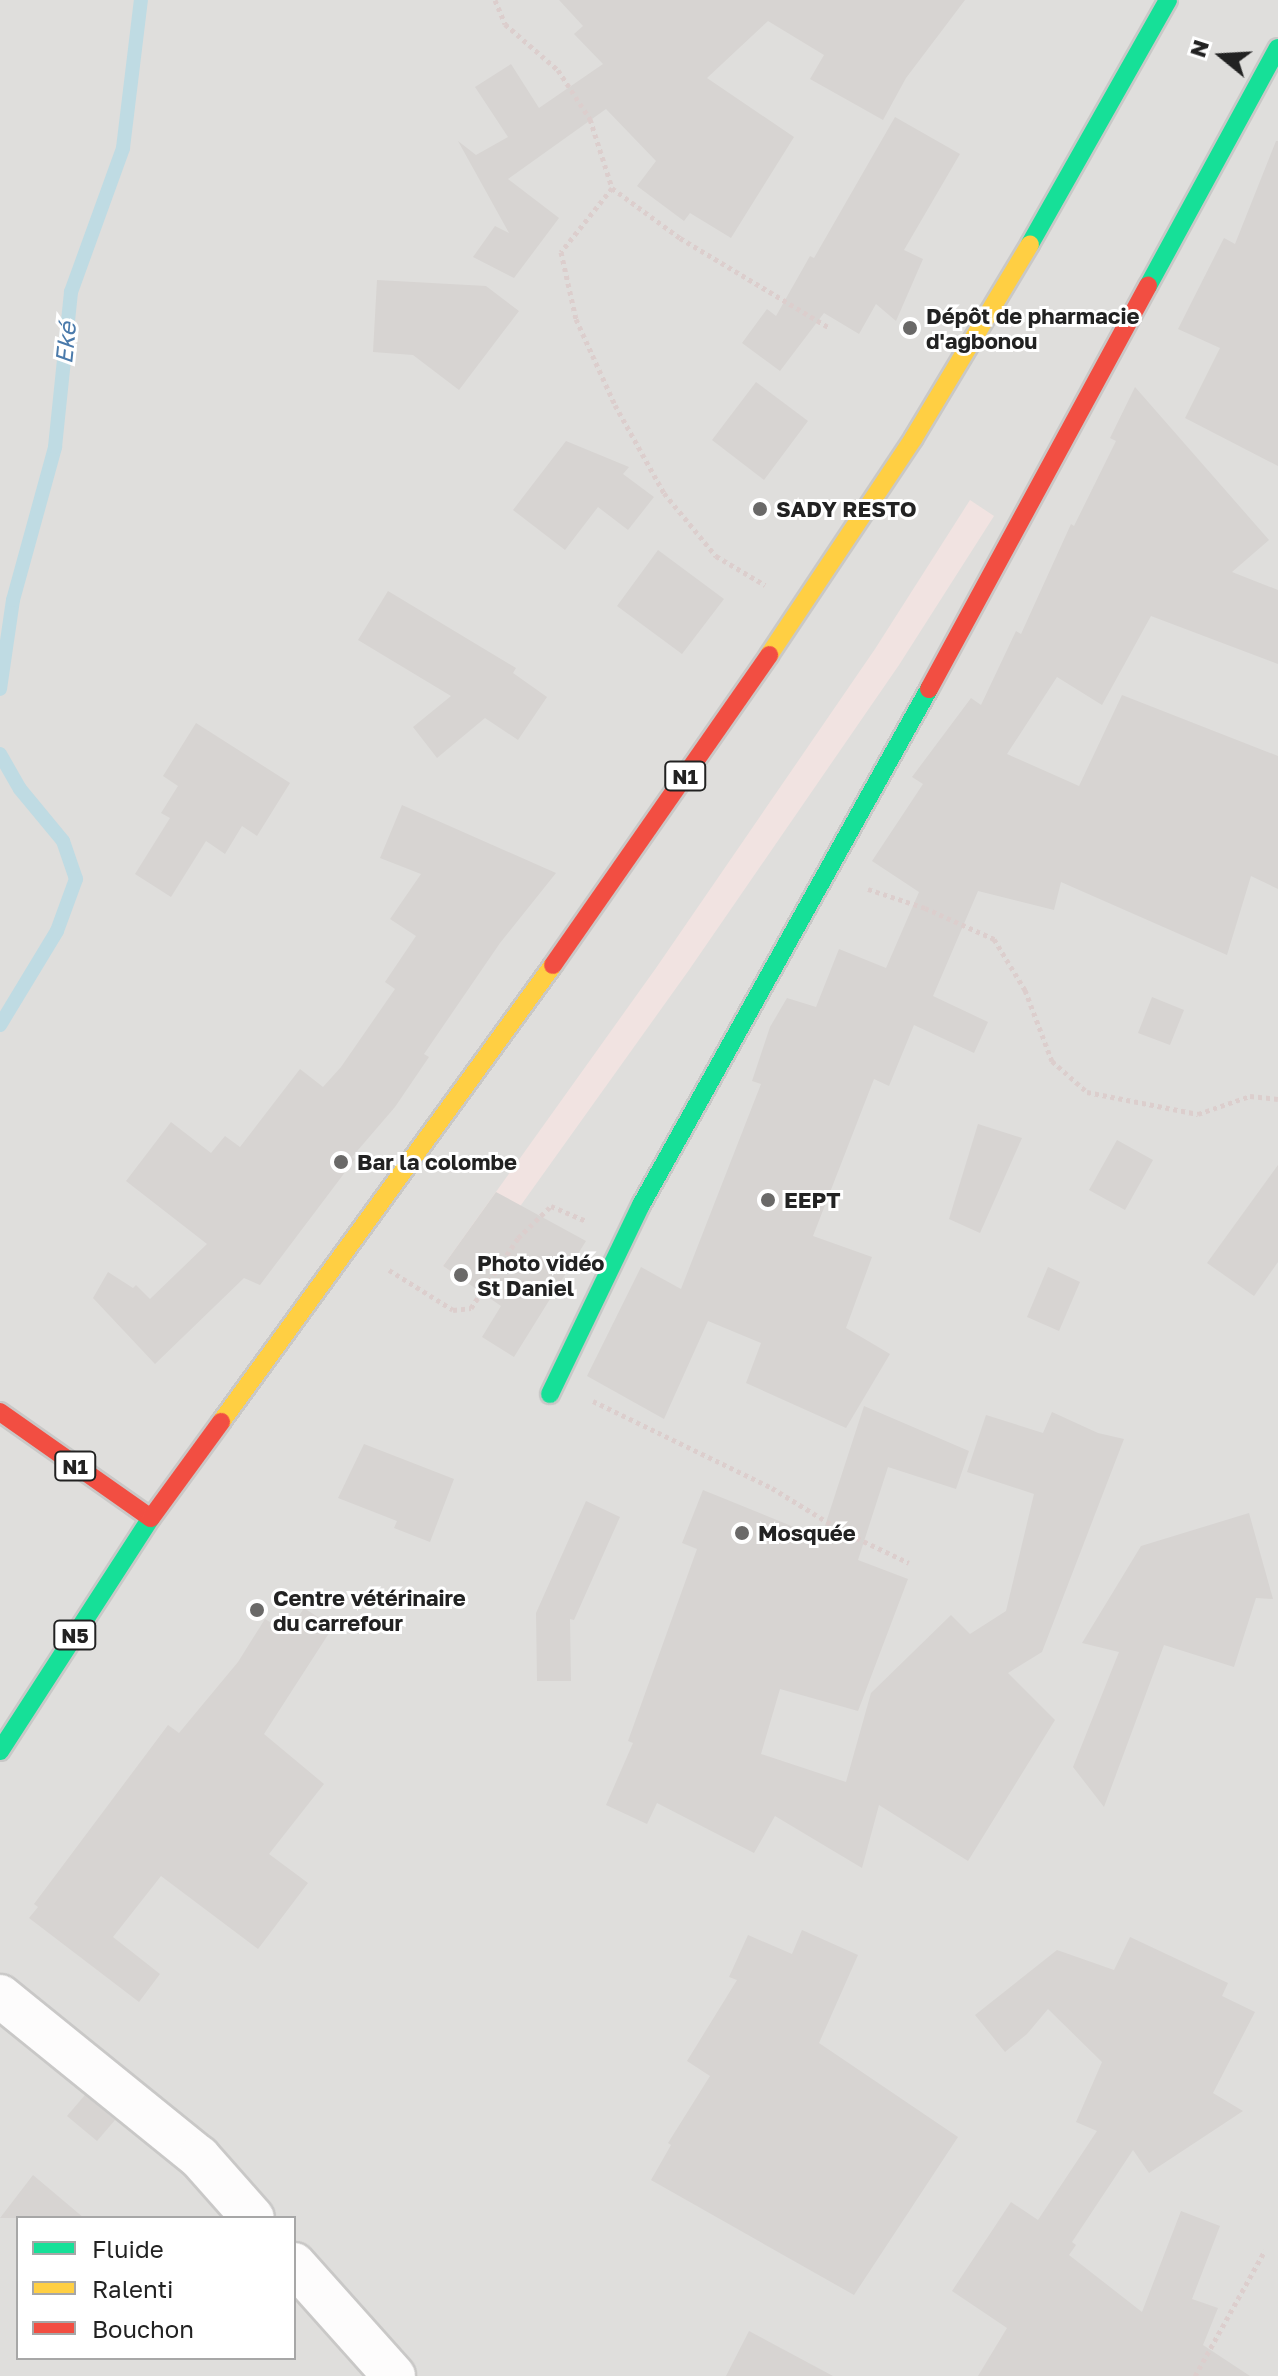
<!DOCTYPE html>
<meta charset="utf-8">
<style>
body{margin:0}
#map{position:relative;width:1278px;height:2376px;overflow:hidden;background:#f0eeeb;font-family:"Golos Text",sans-serif}
div>[style]{position:absolute}
.residential>*{inset:0;background:#dfdedc}
.commercial>*{inset:0;background:#f1e3e1}
.stream>*{height:14px;margin:-7px;padding:0 7px;transform-origin:7px;border-radius:7px;background:#bfdbe3}
.building>*{inset:0;background:#d7d4d2}
.path>*{height:5px;margin-top:-2.5px;transform-origin:0;background:repeating-linear-gradient(90deg,#dccecd 0 4px,transparent 0 8px)}
.roads{filter:drop-shadow(2px 0 #c9c8c7) drop-shadow(-2px 0 #c9c8c7) drop-shadow(0 2px #c9c8c7) drop-shadow(0 -2px #c9c8c7)}
.street>*{height:42px;margin:-21px;padding:0 21px;transform-origin:21px;border-radius:21px;background:#fdfcfc}
.fast>*{height:18px;margin:-9px;padding:0 9px;transform-origin:9px;border-radius:9px;background:#16e098}
.slow>*{height:18px;margin:-9px;padding:0 9px;transform-origin:9px;border-radius:9px;background:#ffcf43}
.jam>*{height:18px;margin:-9px;padding:0 9px;transform-origin:9px;border-radius:9px;background:#f24e42}
.dots>*{width:22px;height:22px;translate:-50% -50%;box-sizing:border-box;border:4px solid #fff;border-radius:50%}
span{translate:-50% -50%;white-space:nowrap;text-align:center;line-height:1.15;-webkit-text-stroke:6px #fff;paint-order:stroke}
.shield-label span{padding:2px 6px;background:#fff;border:2px solid;border-radius:6px;-webkit-text-stroke-width:0}
.shield-label{font-size:20px;color:#222;font-weight:700}
.poi-label{font-size:22px;color:#222;font-weight:700}
.left{translate:0 -50%;text-align:left}
.water-label{font-size:24px;color:#4a7aab;font-style:italic}
.legend{position:absolute;left:16px;top:2216px;width:280px;height:144px;box-sizing:border-box;background:#fff;border:2px solid #a7a7a7;margin:0;padding:10px 14px;list-style:none;font-size:24px;color:#222}
.legend li{display:flex;align-items:center;gap:16px;height:40px}
.legend b{width:40px;border:2px solid #a7a7a7}
.north{position:absolute;left:1182px;top:16px;width:80px;height:80px;-webkit-text-stroke:6px #fff;paint-order:stroke;rotate:288deg;font-size:22px;font-weight:700;line-height:32px;text-align:center;color:#222}
.north::after{content:'';display:block;margin:auto;width:28px;height:36px;background:#222;clip-path:polygon(50% 0,100% 100%,50% 72%,0 100%)}
</style>
<div id="map">
<div class="residential">
<i style="clip-path:polygon(evenodd,0 0,1278px 0,1278px 2376px,0 2376px,0 0,18px 2218px,294px 2218px,294px 2358px,18px 2358px,18px 2218px)"></i>
</div>
<div class="commercial">
<i style="clip-path:polygon(970px 500px,994px 516px,899px 665px,689px 970px,466px 1282px,443px 1266px,656px 968px,875px 649px)"></i>
</div>
<div class="stream">
<i style="left:0;top:689px;width:90px;rotate:-81.7deg"></i>
<i style="left:13px;top:600px;width:159px;rotate:-74.6deg"></i>
<i style="left:55px;top:447px;width:156px;rotate:-84.1deg"></i>
<i style="left:71px;top:292px;width:153px;rotate:-70.1deg"></i>
<i style="left:123px;top:148px;width:149px;rotate:-83.1deg"></i>
<i style="left:0;top:754px;width:40px;rotate:60.3deg"></i>
<i style="left:20px;top:789px;width:67px;rotate:50.4deg"></i>
<i style="left:63px;top:841px;width:40px;rotate:71.1deg"></i>
<i style="left:76px;top:879px;width:55px;rotate:110.1deg"></i>
<i style="left:57px;top:931px;width:110px;rotate:121.2deg"></i>
</div>
<div class="building">
<i style="clip-path:polygon(559px 0,965px 0,906px 78px,883px 120px,810px 79px,824px 55px,768px 21px,707px 78px,794px 137px,731px 238px,690px 213px,684px 221px,637px 186px,656px 161px,606px 109px,508px 179px,559px 218px,514px 278px,473px 257px,495px 226px,509px 233px,458px 141px,476px 155px,508px 137px,475px 87px,511px 64px,539px 108px,603px 64px,574px 34px,583px 26px)"></i>
<i style="clip-path:polygon(895px 117px,960px 154px,904px 250px,923px 259px,896px 321px,876px 304px,859px 334px,824px 313px,780px 371px,742px 343px,767px 309px,776px 316px,810px 256px,814px 258px)"></i>
<i style="clip-path:polygon(1276px 141px,1278px 141px,1278px 466px,1185px 418px,1220px 348px,1178px 329px,1224px 238px,1235px 244px)"></i>
<i style="clip-path:polygon(377px 280px,486px 286px,519px 311px,459px 390px,413px 355px,373px 352px)"></i>
<i style="clip-path:polygon(756px 382px,808px 421px,764px 480px,712px 440px)"></i>
<i style="clip-path:polygon(1135px 387px,1269px 540px,1232px 572px,1278px 590px,1278px 664px,1151px 616px,1102px 705px,1057px 677px,1007px 754px,1079px 786px,1122px 695px,1278px 756px,1278px 889px,1251px 876px,1227px 955px,1061px 882px,1054px 910px,978px 891px,933px 996px,988px 1022px,974px 1053px,914px 1025px,889px 1086px,874px 1079px,813px 1236px,872px 1257px,846px 1328px,890px 1354px,846px 1428px,746px 1383px,761px 1343px,708px 1321px,664px 1419px,587px 1376px,641px 1267px,681px 1289px,761px 1084px,752px 1081px,770px 1027px,787px 998px,816px 1007px,839px 949px,886px 968px,919px 892px,872px 861px,923px 784px,912px 777px,971px 698px,981px 705px,1016px 631px,1021px 634px,1071px 524px,1074px 526px,1116px 441px,1110px 438px)"></i>
<i style="clip-path:polygon(566px 441px,629px 467px,623px 474px,654px 497px,628px 530px,598px 507px,565px 550px,513px 510px)"></i>
<i style="clip-path:polygon(658px 550px,724px 599px,682px 654px,617px 606px)"></i>
<i style="clip-path:polygon(388px 591px,516px 668px,513px 673px,547px 697px,518px 740px,485px 718px,437px 758px,413px 727px,451px 696px,358px 640px)"></i>
<i style="clip-path:polygon(196px 723px,290px 783px,257px 836px,242px 826px,225px 854px,206px 841px,171px 897px,135px 874px,170px 818px,161px 813px,178px 786px,163px 776px)"></i>
<i style="clip-path:polygon(402px 805px,556px 873px,500px 943px,424px 1054px,429px 1057px,395px 1107px,352px 1157px,355px 1159px,260px 1285px,244px 1278px,155px 1364px,93px 1298px,108px 1272px,133px 1288px,136px 1285px,150px 1299px,207px 1244px,126px 1181px,171px 1122px,211px 1153px,225px 1136px,240px 1147px,300px 1069px,323px 1087px,341px 1067px,395px 989px,385px 982px,416px 936px,390px 919px,421px 874px,380px 858px)"></i>
<i style="clip-path:polygon(1152px 997px,1184px 1010px,1170px 1045px,1138px 1033px)"></i>
<i style="clip-path:polygon(978px 1124px,1022px 1138px,980px 1233px,949px 1219px)"></i>
<i style="clip-path:polygon(1117px 1140px,1153px 1160px,1125px 1210px,1089px 1190px)"></i>
<i style="clip-path:polygon(1278px 1165px,1278px 1262px,1254px 1296px,1207px 1263px)"></i>
<i style="clip-path:polygon(496px 1192px,586px 1241px,514px 1357px,482px 1337px,501px 1306px,443px 1266px)"></i>
<i style="clip-path:polygon(1048px 1267px,1080px 1282px,1059px 1331px,1027px 1317px)"></i>
<i style="clip-path:polygon(864px 1406px,969px 1451px,956px 1489px,888px 1467px,858px 1560px,908px 1579px,858px 1711px,780px 1689px,761px 1754px,846px 1782px,871px 1693px,951px 1615px,970px 1634px,1006px 1611px,1034px 1494px,967px 1472px,986px 1415px,1043px 1433px,1052px 1412px,1098px 1433px,1124px 1439px,1042px 1652px,1008px 1673px,1055px 1720px,968px 1861px,879px 1805px,862px 1868px,775px 1816px,754px 1853px,657px 1803px,647px 1824px,606px 1805px,633px 1743px,628px 1741px,697px 1549px,682px 1543px,703px 1490px,821px 1538px)"></i>
<i style="clip-path:polygon(364px 1444px,454px 1479px,430px 1542px,394px 1528px,397px 1521px,338px 1498px)"></i>
<i style="clip-path:polygon(586px 1501px,620px 1517px,574px 1620px,570px 1619px,571px 1681px,537px 1681px,536px 1613px)"></i>
<i style="clip-path:polygon(1249px 1513px,1273px 1599px,1256px 1598px,1234px 1667px,1164px 1645px,1104px 1807px,1073px 1767px,1119px 1652px,1082px 1643px,1141px 1546px)"></i>
<i style="clip-path:polygon(304px 1608px,333px 1627px,264px 1734px,324px 1784px,269px 1854px,308px 1883px,258px 1949px,161px 1876px,113px 1937px,160px 1974px,139px 2002px,29px 1918px,38px 1907px,34px 1904px,168px 1725px,179px 1733px,238px 1662px,265px 1619px,288px 1633px)"></i>
<i style="clip-path:polygon(802px 1930px,858px 1955px,819px 2043px,958px 2137px,854px 2295px,651px 2180px,671px 2145px,668px 2143px,710px 2076px,687px 2061px,737px 1980px,729px 1977px,748px 1935px,792px 1954px)"></i>
<i style="clip-path:polygon(1130px 1937px,1228px 1983px,1222px 1996px,1255px 2012px,1213px 2093px,1243px 2111px,1149px 2173px,1133px 2150px,1072px 2242px,1076px 2245px,1069px 2255px,1142px 2312px,1181px 2211px,1220px 2226px,1192px 2299px,1218px 2308px,1203px 2345px,1250px 2376px,978px 2376px,1007px 2328px,952px 2291px,1011px 2202px,1038px 2220px,1097px 2131px,1076px 2122px,1102px 2062px,1048px 2009px,1027px 2034px,1005px 2052px,975px 2015px,1057px 1950px,1114px 1970px)"></i>
<i style="clip-path:polygon(85px 2095px,115px 2120px,97px 2141px,67px 2116px)"></i>
<i style="clip-path:polygon(33px 2175px,84px 2218px,0 2218px)"></i>
<i style="clip-path:polygon(749px 2331px,833px 2376px,726px 2376px)"></i>
</div>
<div class="path">
<i style="left:495px;top:0;width:26px;rotate:67deg"></i>
<i style="left:505px;top:24px;width:70px;rotate:41deg"></i>
<i style="left:558px;top:70px;width:59px;rotate:56.9deg"></i>
<i style="left:590px;top:119px;width:72px;rotate:72.3deg"></i>
<i style="left:612px;top:188px;width:84px;rotate:36.3deg"></i>
<i style="left:680px;top:238px;width:173px;rotate:31deg"></i>
<i style="left:612px;top:188px;width:82px;rotate:128.6deg"></i>
<i style="left:561px;top:252px;width:69px;rotate:77.4deg"></i>
<i style="left:576px;top:319px;width:94px;rotate:65.6deg"></i>
<i style="left:615px;top:405px;width:101px;rotate:60.9deg"></i>
<i style="left:664px;top:493px;width:82px;rotate:50.5deg"></i>
<i style="left:716px;top:556px;width:57px;rotate:30.6deg"></i>
<i style="left:868px;top:889px;width:60px;rotate:18.4deg"></i>
<i style="left:925px;top:908px;width:76px;rotate:24.2deg"></i>
<i style="left:994px;top:939px;width:60px;rotate:58.7deg"></i>
<i style="left:1025px;top:990px;width:76px;rotate:69.2deg"></i>
<i style="left:1052px;top:1061px;width:47px;rotate:41.5deg"></i>
<i style="left:1087px;top:1092px;width:113px;rotate:11.2deg"></i>
<i style="left:1198px;top:1114px;width:55px;rotate:-19.1deg"></i>
<i style="left:1250px;top:1096px;width:28px;rotate:6deg"></i>
<i style="left:389px;top:1270px;width:75px;rotate:32deg"></i>
<i style="left:453px;top:1310px;width:18px;rotate:-6deg"></i>
<i style="left:471px;top:1308px;width:84px;rotate:-56.1deg"></i>
<i style="left:518px;top:1238px;width:46px;rotate:-44.1deg"></i>
<i style="left:551px;top:1206px;width:38px;rotate:23deg"></i>
<i style="left:593px;top:1401px;width:199px;rotate:25.9deg"></i>
<i style="left:772px;top:1488px;width:82px;rotate:31.6deg"></i>
<i style="left:842px;top:1531px;width:74px;rotate:25.5deg"></i>
<i style="left:1195px;top:2376px;width:144px;rotate:-60.9deg"></i>
</div>
<div class="roads">
<div class="street">
<i style="left:0;top:1996px;width:256px;rotate:39deg"></i>
<i style="left:199px;top:2157px;width:81px;rotate:48.5deg"></i>
<i style="left:294px;top:2264px;width:150px;rotate:48.2deg"></i>
</div>
<div class="fast">
<i style="left:1030px;top:244px;width:280px;rotate:-60.5deg"></i>
<i style="left:1148px;top:286px;width:271px;rotate:-61.4deg"></i>
<i style="left:550px;top:1394px;width:210px;rotate:-64.3deg"></i>
<i style="left:641px;top:1205px;width:591px;rotate:-60.83deg"></i>
<i style="left:0;top:1751px;width:278px;rotate:-57.1deg"></i>
</div>
<div class="slow">
<i style="left:769px;top:655px;width:260px;rotate:-56.3deg"></i>
<i style="left:913px;top:439px;width:227px;rotate:-59deg"></i>
<i style="left:221px;top:1422px;width:565px;rotate:-54deg"></i>
</div>
<div class="jam">
<i style="left:929px;top:689px;width:459px;rotate:-61.5deg"></i>
<i style="left:553px;top:965px;width:378px;rotate:-55.1deg"></i>
<i style="left:0;top:1412px;width:184px;rotate:35.1deg"></i>
<i style="left:151px;top:1518px;width:119px;rotate:-53.9deg"></i>
</div>
</div>
<div class="dots">
<i style="left:910px;top:328px;background:#6a6968"></i>
<i style="left:760px;top:509px;background:#6a6968"></i>
<i style="left:341px;top:1162px;background:#6a6968"></i>
<i style="left:768px;top:1200px;background:#6a6968"></i>
<i style="left:461px;top:1275px;background:#6a6968"></i>
<i style="left:742px;top:1533px;background:#6a6968"></i>
<i style="left:257px;top:1610px;background:#6a6968"></i>
</div>
<div class="shield-label">
<span style="left:685px;top:776px">N1</span>
<span style="left:75px;top:1466px">N1</span>
<span style="left:75px;top:1635px">N5</span>
</div>
<div class="poi-label">
<span class="left" style="left:926px;top:328px">Dépôt de pharmacie<br>d'agbonou</span>
<span class="left" style="left:776px;top:509px">SADY RESTO</span>
<span class="left" style="left:357px;top:1162px">Bar la colombe</span>
<span class="left" style="left:784px;top:1200px">EEPT</span>
<span class="left" style="left:477px;top:1275px">Photo vidéo<br>St Daniel</span>
<span class="left" style="left:758px;top:1533px">Mosquée</span>
<span class="left" style="left:273px;top:1610px">Centre vétérinaire<br>du carrefour</span>
</div>
<div class="water-label">
<span style="left:65px;top:343px;rotate:-84deg">Eké</span>
</div>
<ul class="legend">
<li><b style="height:10px;background:#16e098"></b>Fluide</li>
<li><b style="height:10px;background:#ffcf43"></b>Ralenti</li>
<li><b style="height:10px;background:#f24e42"></b>Bouchon</li>
</ul>
<div class="north">N</div>
</div>
